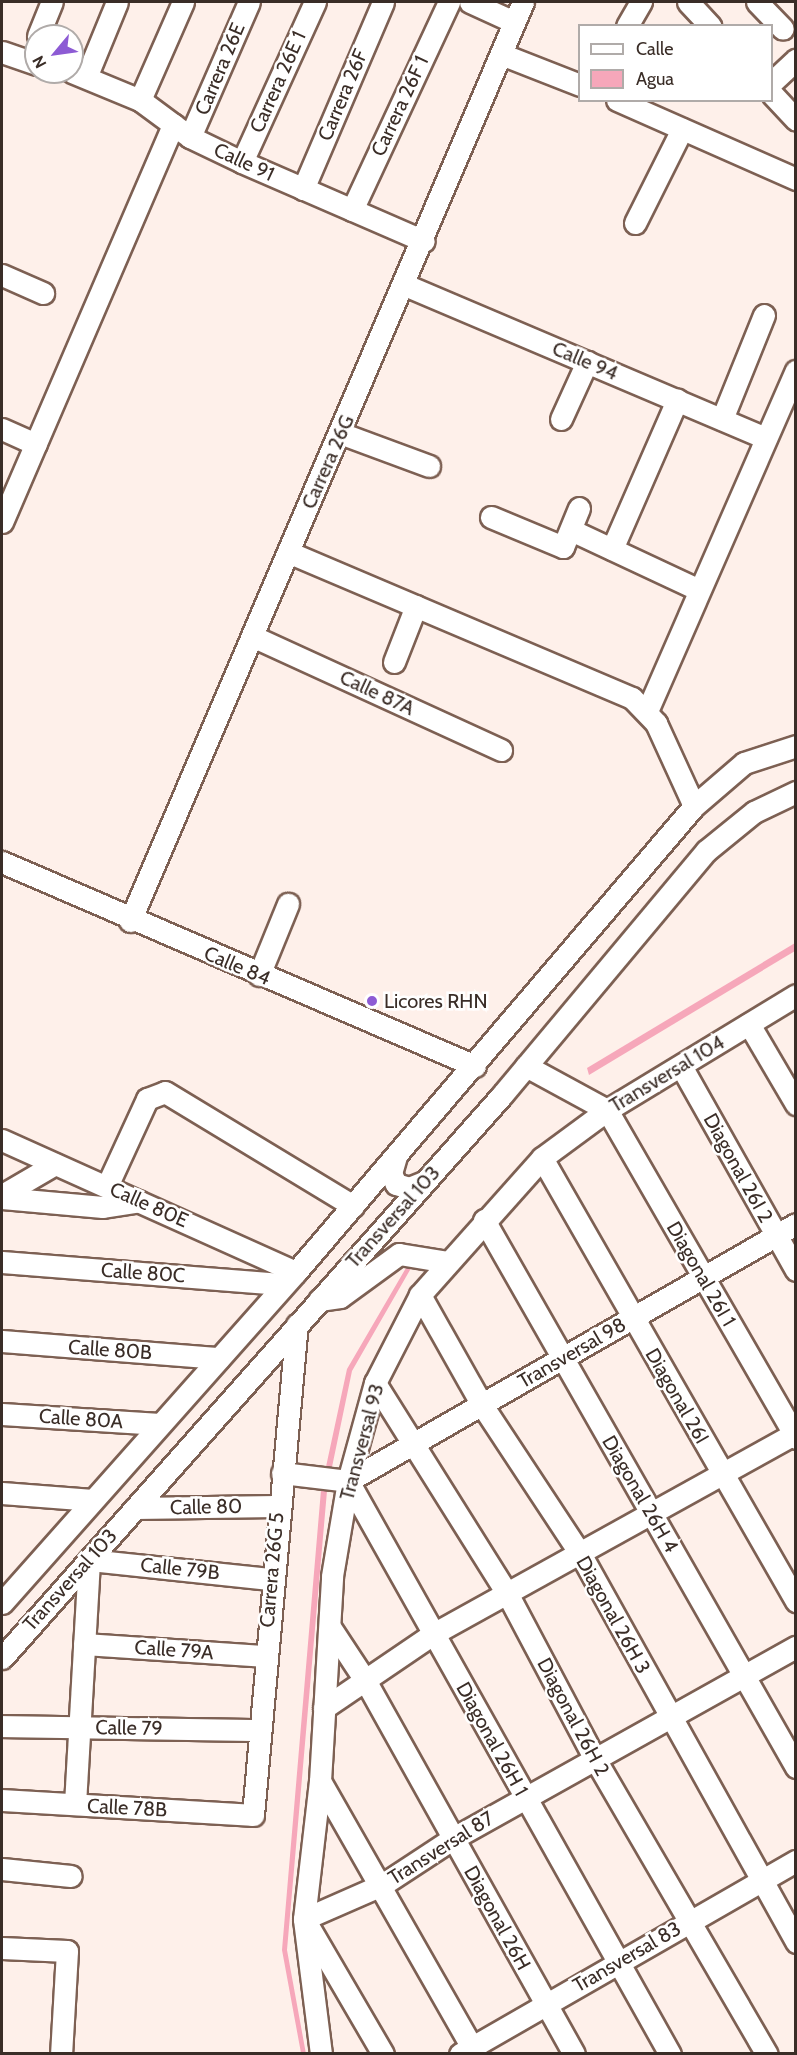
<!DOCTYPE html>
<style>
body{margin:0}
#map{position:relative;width:797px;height:2055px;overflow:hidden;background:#fef0ea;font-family:Cabin,sans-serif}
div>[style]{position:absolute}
.water>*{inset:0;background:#f6a7ba}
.roads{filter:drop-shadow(2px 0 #7d6053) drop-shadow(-2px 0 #7d6053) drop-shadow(0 2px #7d6053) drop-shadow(0 -2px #7d6053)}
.minor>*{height:21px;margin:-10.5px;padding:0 10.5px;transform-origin:10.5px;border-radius:10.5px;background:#fff}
.dots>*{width:16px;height:16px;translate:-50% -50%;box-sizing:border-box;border:3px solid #fff;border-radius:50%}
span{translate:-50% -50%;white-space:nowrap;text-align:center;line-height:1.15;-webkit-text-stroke:5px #fff;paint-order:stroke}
.street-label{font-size:20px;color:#3a2d27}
.poi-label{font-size:20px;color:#3a2d27}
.left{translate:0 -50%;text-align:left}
.frame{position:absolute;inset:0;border:3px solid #3a2d27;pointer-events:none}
.legend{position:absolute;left:578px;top:24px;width:195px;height:78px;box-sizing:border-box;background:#fff;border:2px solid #b0aba9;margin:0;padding:8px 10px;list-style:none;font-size:18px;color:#3a2d27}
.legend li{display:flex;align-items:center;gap:12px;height:30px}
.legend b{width:30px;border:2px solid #b0aba9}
.north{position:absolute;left:24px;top:24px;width:60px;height:60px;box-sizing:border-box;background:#fff;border:2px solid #b0aba9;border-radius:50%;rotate:241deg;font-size:16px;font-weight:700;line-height:24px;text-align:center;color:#3a2d27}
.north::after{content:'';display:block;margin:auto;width:21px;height:27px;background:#8d5bd4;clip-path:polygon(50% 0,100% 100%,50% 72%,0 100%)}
</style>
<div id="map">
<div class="water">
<i style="clip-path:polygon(795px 943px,795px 951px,589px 1075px,587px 1068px)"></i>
<i style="clip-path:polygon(410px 1261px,414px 1263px,352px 1371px,327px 1491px,287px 1950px,306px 2054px,301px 2053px,282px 1950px,321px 1490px,347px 1369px)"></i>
</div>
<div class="roads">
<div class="minor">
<i style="left:470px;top:2px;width:48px;rotate:24.4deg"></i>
<i style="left:688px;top:2px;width:33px;rotate:47deg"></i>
<i style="left:757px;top:2px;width:37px;rotate:46deg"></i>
<i style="left:627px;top:26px;width:28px;rotate:-60deg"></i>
<i style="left:38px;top:36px;width:37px;rotate:-68deg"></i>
<i style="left:2px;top:52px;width:36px;rotate:19deg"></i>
<i style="left:501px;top:54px;width:85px;rotate:21.4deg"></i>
<i style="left:72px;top:72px;width:74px;rotate:22.4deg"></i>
<i style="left:140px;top:100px;width:62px;rotate:36.5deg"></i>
<i style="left:190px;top:137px;width:58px;rotate:25.7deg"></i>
<i style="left:242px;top:162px;width:198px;rotate:23.5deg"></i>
<i style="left:87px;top:75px;width:79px;rotate:-67.7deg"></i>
<i style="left:772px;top:82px;width:33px;rotate:-43deg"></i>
<i style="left:772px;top:94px;width:35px;rotate:47deg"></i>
<i style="left:140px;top:100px;width:107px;rotate:-66.3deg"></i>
<i style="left:617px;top:100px;width:196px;rotate:23.8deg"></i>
<i style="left:190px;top:137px;width:147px;rotate:-66.4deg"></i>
<i style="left:242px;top:162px;width:176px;rotate:-65.5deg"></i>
<i style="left:303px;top:189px;width:203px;rotate:-66.8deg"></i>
<i style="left:352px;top:210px;width:230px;rotate:-65deg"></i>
<i style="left:635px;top:223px;width:105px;rotate:-63.4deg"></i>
<i style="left:2px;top:275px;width:45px;rotate:23.7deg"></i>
<i style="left:405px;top:285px;width:392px;rotate:23deg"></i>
<i style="left:561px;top:419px;width:63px;rotate:-65.5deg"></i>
<i style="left:722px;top:419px;width:112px;rotate:-68deg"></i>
<i style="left:2px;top:429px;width:37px;rotate:24deg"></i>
<i style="left:340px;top:433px;width:95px;rotate:20.3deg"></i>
<i style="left:491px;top:517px;width:78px;rotate:22.6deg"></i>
<i style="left:563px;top:547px;width:42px;rotate:-67.7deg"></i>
<i style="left:2px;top:522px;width:433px;rotate:-66.7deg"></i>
<i style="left:571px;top:530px;width:141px;rotate:25.1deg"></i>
<i style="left:612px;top:549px;width:163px;rotate:-66.4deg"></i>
<i style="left:288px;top:552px;width:374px;rotate:23deg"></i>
<i style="left:632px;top:698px;width:35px;rotate:46deg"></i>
<i style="left:656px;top:723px;width:91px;rotate:65.4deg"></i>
<i style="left:252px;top:636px;width:274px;rotate:24.6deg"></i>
<i style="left:394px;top:662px;width:60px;rotate:-68.6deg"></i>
<i style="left:648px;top:709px;width:369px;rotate:-66.4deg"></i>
<i style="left:2px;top:862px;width:515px;rotate:23.33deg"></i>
<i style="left:130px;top:921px;width:1000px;rotate:-66.85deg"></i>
<i style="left:259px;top:975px;width:77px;rotate:-67.8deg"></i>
<i style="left:749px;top:1024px;width:93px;rotate:59.6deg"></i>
<i style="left:526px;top:1066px;width:92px;rotate:28.5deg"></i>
<i style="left:607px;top:1110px;width:379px;rotate:60deg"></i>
<i style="left:681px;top:1066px;width:234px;rotate:60.6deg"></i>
<i style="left:2px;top:1140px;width:322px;rotate:24.2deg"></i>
<i style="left:396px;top:1156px;width:18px;rotate:106deg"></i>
<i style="left:391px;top:1173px;width:12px;rotate:66deg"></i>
<i style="left:396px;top:1184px;width:14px;rotate:17deg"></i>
<i style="left:409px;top:1188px;width:16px;rotate:-22deg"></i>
<i style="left:542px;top:1158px;width:511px;rotate:60.17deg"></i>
<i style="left:107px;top:1186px;width:96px;rotate:-65.3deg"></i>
<i style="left:147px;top:1099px;width:19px;rotate:-21deg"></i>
<i style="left:165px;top:1092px;width:220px;rotate:31.2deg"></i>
<i style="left:2px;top:1195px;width:61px;rotate:-30.3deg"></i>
<i style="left:2px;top:1198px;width:101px;rotate:5.1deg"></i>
<i style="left:103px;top:1207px;width:36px;rotate:-9deg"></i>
<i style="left:484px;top:1220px;width:630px;rotate:60.3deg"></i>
<i style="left:2px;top:1262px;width:283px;rotate:4.5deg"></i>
<i style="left:420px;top:1295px;width:126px;rotate:60.6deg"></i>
<i style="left:482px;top:1405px;width:180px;rotate:56.6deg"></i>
<i style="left:581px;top:1555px;width:443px;rotate:60.9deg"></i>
<i style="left:319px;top:1300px;width:21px;rotate:-8deg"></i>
<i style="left:340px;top:1297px;width:73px;rotate:-36.1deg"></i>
<i style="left:399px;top:1254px;width:50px;rotate:9.3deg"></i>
<i style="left:2px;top:1341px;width:218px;rotate:4.5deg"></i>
<i style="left:375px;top:1383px;width:250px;rotate:57.9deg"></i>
<i style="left:508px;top:1595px;width:186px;rotate:62.1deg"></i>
<i style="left:595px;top:1759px;width:341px;rotate:59.8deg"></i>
<i style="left:2px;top:1414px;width:158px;rotate:3.6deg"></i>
<i style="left:282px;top:1473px;width:66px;rotate:6.9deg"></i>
<i style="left:348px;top:1481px;width:657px;rotate:60.67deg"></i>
<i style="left:348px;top:1481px;width:516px;rotate:-29.84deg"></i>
<i style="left:2px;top:1493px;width:91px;rotate:4.4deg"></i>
<i style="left:135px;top:1508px;width:142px;rotate:-0.8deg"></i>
<i style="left:2px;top:1603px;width:443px;rotate:-48.4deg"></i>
<i style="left:296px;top:1272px;width:613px;rotate:-49.5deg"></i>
<i style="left:694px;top:806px;width:66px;rotate:-40.7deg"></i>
<i style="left:744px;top:763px;width:55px;rotate:-18.1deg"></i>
<i style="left:330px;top:1627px;width:64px;rotate:56.6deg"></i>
<i style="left:365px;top:1680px;width:428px;rotate:60.8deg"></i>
<i style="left:84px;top:1644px;width:179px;rotate:3.8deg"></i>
<i style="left:2px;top:1658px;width:753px;rotate:-48.39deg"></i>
<i style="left:502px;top:1095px;width:318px;rotate:-50.1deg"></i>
<i style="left:706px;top:851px;width:62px;rotate:-39.1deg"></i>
<i style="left:754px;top:812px;width:47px;rotate:-25.5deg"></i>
<i style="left:324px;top:1708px;width:132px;rotate:-34.2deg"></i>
<i style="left:433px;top:1634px;width:415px;rotate:-29deg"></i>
<i style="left:2px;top:1726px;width:255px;rotate:0.9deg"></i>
<i style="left:320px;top:1781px;width:314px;rotate:60.3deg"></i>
<i style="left:2px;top:1800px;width:251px;rotate:3.4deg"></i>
<i style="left:253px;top:1815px;width:492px;rotate:-84.9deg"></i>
<i style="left:75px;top:1804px;width:244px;rotate:-86.7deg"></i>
<i style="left:89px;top:1560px;width:183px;rotate:6deg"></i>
<i style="left:2px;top:1869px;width:69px;rotate:5.8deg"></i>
<i style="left:2px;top:1948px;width:65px;rotate:2.6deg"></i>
<i style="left:67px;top:1951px;width:103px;rotate:93.3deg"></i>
<i style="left:321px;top:2054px;width:136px;rotate:-97.2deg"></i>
<i style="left:304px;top:1919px;width:139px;rotate:-83.4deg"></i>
<i style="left:320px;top:1781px;width:205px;rotate:-86.6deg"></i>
<i style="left:332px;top:1576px;width:96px;rotate:-80.4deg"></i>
<i style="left:348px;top:1481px;width:102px;rotate:-74.6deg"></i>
<i style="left:375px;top:1383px;width:99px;rotate:-62.9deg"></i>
<i style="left:420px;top:1295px;width:183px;rotate:-48.3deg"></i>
<i style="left:542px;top:1158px;width:81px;rotate:-36.4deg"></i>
<i style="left:607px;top:1110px;width:221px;rotate:-31.3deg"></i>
<i style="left:383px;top:2054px;width:156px;rotate:-120.3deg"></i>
<i style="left:304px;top:1919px;width:85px;rotate:-23.6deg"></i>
<i style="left:382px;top:1885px;width:84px;rotate:-33.3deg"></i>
<i style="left:452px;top:1839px;width:394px;rotate:-29.2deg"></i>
<i style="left:460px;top:2054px;width:387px;rotate:-29.9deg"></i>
</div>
</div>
<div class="dots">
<i style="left:372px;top:1001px;background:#8d5bd4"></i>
</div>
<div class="street-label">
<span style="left:220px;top:69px;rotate:-67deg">Carrera 26E</span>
<span style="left:278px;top:82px;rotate:-66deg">Carrera 26E 1</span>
<span style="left:343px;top:95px;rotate:-67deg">Carrera 26F</span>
<span style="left:400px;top:106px;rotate:-65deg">Carrera 26F 1</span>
<span style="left:244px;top:162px;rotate:25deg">Calle 91</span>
<span style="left:585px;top:361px;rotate:23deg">Calle 94</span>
<span style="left:328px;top:462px;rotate:-66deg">Carrera 26G</span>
<span style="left:377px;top:693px;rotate:25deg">Calle 87A</span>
<span style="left:237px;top:966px;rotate:23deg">Calle 84</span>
<span style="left:667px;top:1074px;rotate:-31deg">Transversal 104</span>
<span style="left:738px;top:1168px;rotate:61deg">Diagonal 26I 2</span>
<span style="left:149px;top:1205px;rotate:24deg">Calle 80E</span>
<span style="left:393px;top:1217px;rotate:-48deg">Transversal 103</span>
<span style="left:143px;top:1273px;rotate:4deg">Calle 80C</span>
<span style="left:701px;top:1274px;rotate:60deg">Diagonal 26I 1</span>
<span style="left:110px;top:1350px;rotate:4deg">Calle 80B</span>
<span style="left:572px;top:1353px;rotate:-30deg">Transversal 98</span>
<span style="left:677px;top:1396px;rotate:60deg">Diagonal 26I</span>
<span style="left:81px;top:1419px;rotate:4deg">Calle 80A</span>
<span style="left:362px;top:1442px;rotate:-75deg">Transversal 93</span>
<span style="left:640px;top:1494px;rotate:60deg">Diagonal 26H 4</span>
<span style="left:206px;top:1507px;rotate:-1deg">Calle 80</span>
<span style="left:180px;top:1569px;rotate:6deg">Calle 79B</span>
<span style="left:272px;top:1570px;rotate:-85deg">Carrera 26G 5</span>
<span style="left:70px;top:1580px;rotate:-48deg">Transversal 103</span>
<span style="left:613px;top:1615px;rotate:61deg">Diagonal 26H 3</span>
<span style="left:174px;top:1650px;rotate:4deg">Calle 79A</span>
<span style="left:573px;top:1717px;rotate:62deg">Diagonal 26H 2</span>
<span style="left:129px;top:1728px;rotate:1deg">Calle 79</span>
<span style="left:492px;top:1739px;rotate:61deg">Diagonal 26H 1</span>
<span style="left:127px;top:1808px;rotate:3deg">Calle 78B</span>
<span style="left:441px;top:1848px;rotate:-32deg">Transversal 87</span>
<span style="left:497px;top:1918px;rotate:61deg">Diagonal 26H</span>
<span style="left:627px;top:1957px;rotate:-30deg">Transversal 83</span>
</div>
<div class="poi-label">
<span class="left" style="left:384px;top:1001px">Licores RHN</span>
</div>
<div class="frame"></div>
<ul class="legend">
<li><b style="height:8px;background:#fff"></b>Calle</li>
<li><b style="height:16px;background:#f6a7ba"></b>Agua</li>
</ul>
<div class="north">N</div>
</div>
